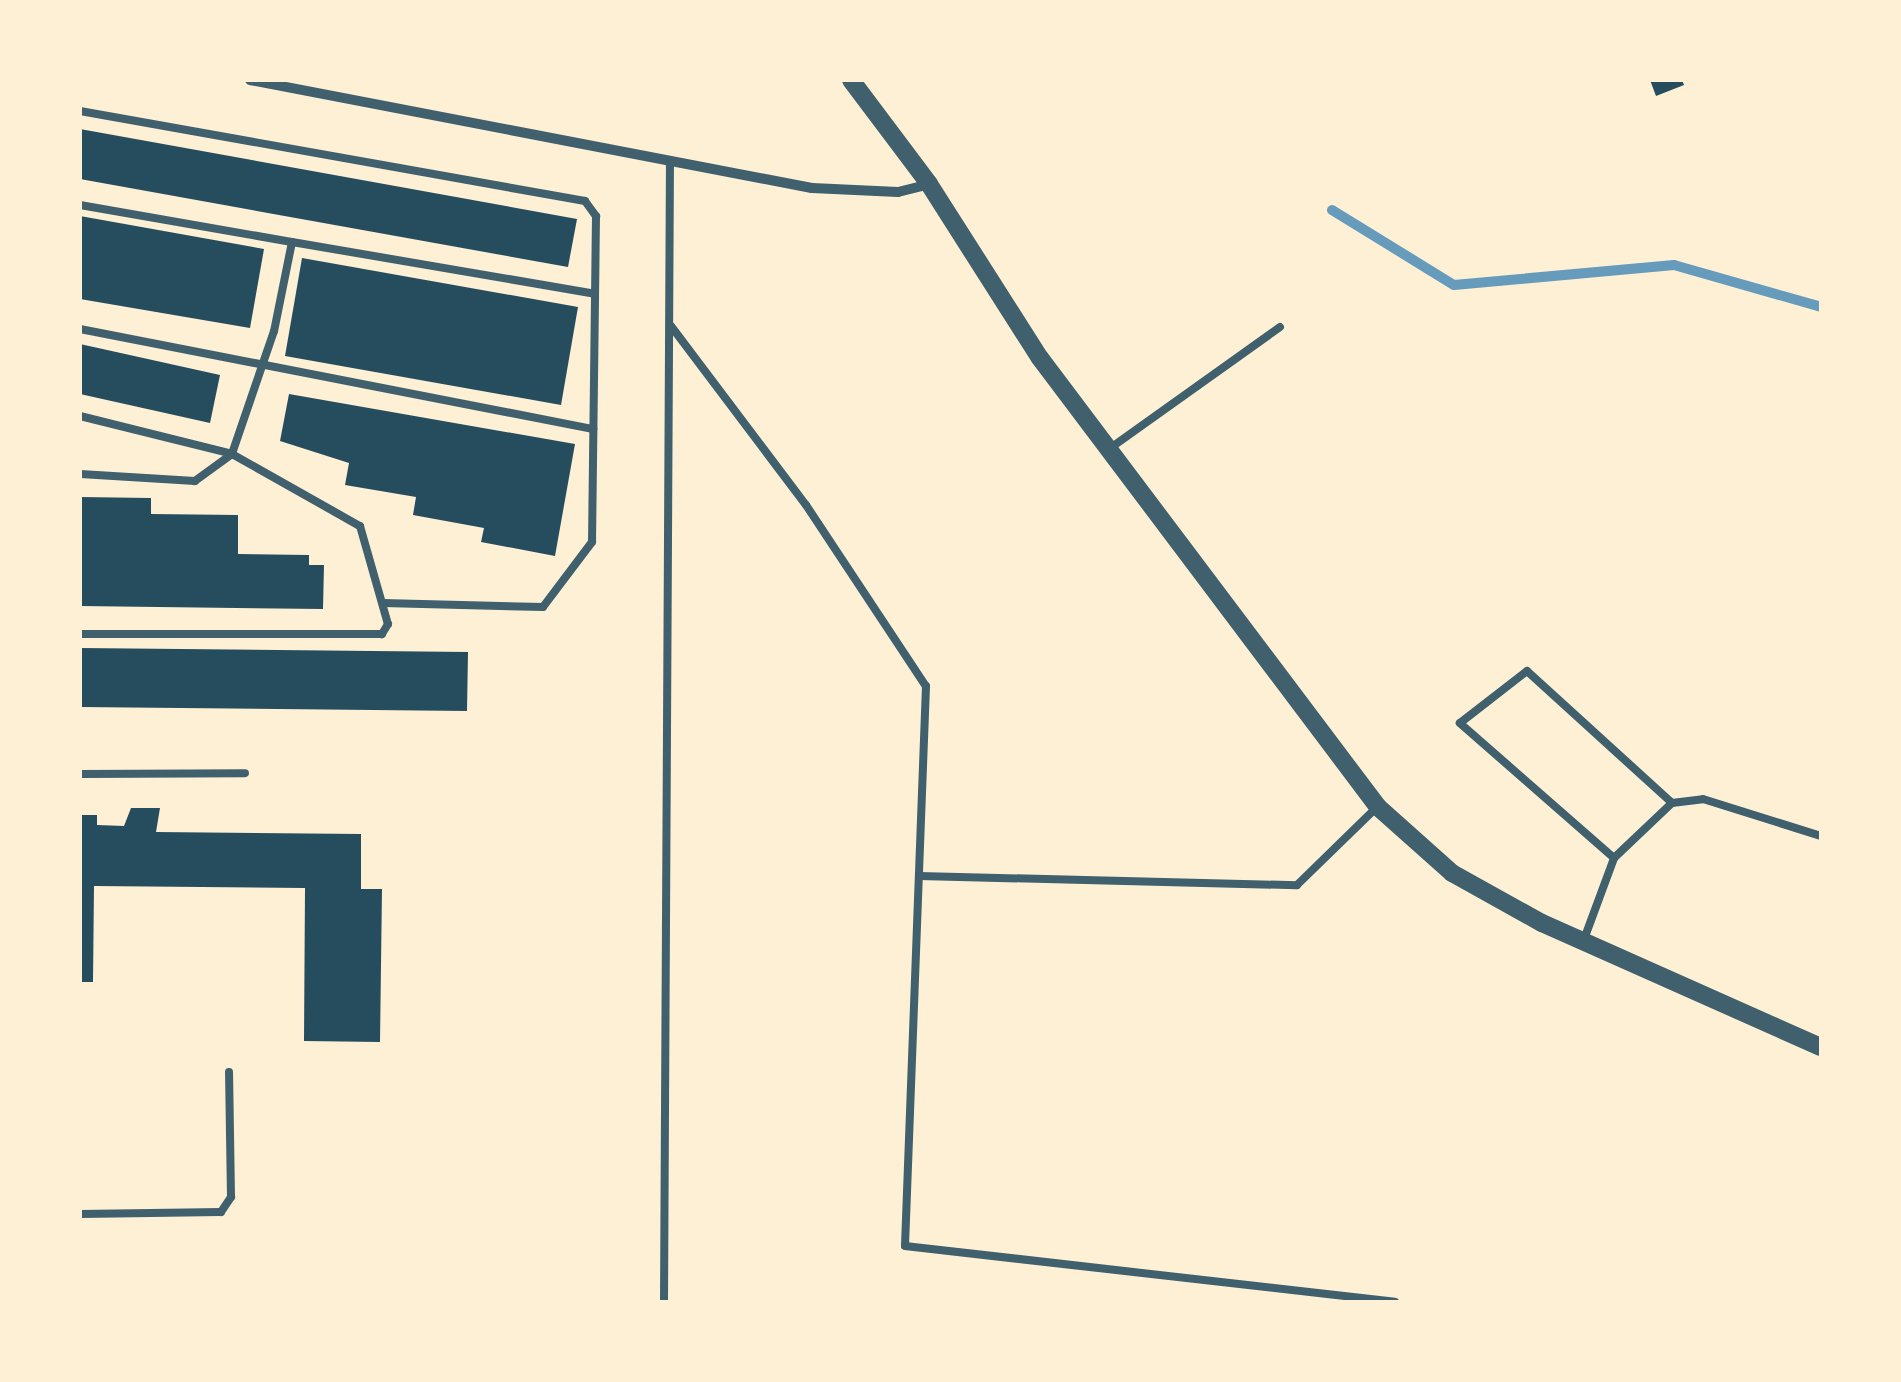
<!DOCTYPE html>
<style>
body{margin:0}
#map{position:relative;width:1901px;height:1382px;overflow:hidden;background:#fdf0d5;font-family:"Open Sans",sans-serif}
div>[style]{position:absolute}
.stream>*{height:10px;margin:-5px;padding:0 5px;transform-origin:5px;border-radius:5px;background:#669bbc}
.building>*{inset:0;background:#264d5e}
.service>*{height:8px;margin:-4px;padding:0 4px;transform-origin:4px;border-radius:4px;background:#3f606c}
.minor>*{height:10px;margin:-5px;padding:0 5px;transform-origin:5px;border-radius:5px;background:#3f606c}
.tertiary>*{height:18px;margin:-9px;padding:0 9px;transform-origin:9px;border-radius:9px;background:#3f606c}
span{translate:-50% -50%;white-space:nowrap;text-align:center;line-height:1.15;-webkit-text-stroke:10px #fdf0d5;paint-order:stroke}
.frame{position:absolute;inset:0;border:82px solid #fdf0d5;pointer-events:none}
</style>
<div id="map">
<div class="stream">
<i style="left:1332px;top:210px;width:143px;rotate:31.6deg"></i>
<i style="left:1454px;top:285px;width:221px;rotate:-5.2deg"></i>
<i style="left:1674px;top:265px;width:153px;rotate:15.9deg"></i>
</div>
<div class="building">
<i style="clip-path:polygon(1650px 80px,1682px 80px,1684px 85px,1656px 96px)"></i>
<i style="clip-path:polygon(80px 129px,577px 219px,568px 267px,80px 179px)"></i>
<i style="clip-path:polygon(80px 216px,264px 249px,250px 328px,80px 299px)"></i>
<i style="clip-path:polygon(302px 258px,578px 307px,561px 405px,285px 356px)"></i>
<i style="clip-path:polygon(80px 344px,220px 375px,210px 423px,80px 394px)"></i>
<i style="clip-path:polygon(289px 394px,575px 444px,555px 556px,481px 542px,484px 528px,413px 515px,416px 497px,345px 485px,349px 463px,280px 441px)"></i>
<i style="clip-path:polygon(80px 497px,151px 498px,151px 514px,238px 515px,238px 554px,309px 555px,309px 565px,324px 565px,323px 609px,80px 606px)"></i>
<i style="clip-path:polygon(80px 648px,468px 652px,467px 711px,80px 707px)"></i>
<i style="clip-path:polygon(131px 808px,160px 808px,156px 832px,361px 834px,361px 889px,382px 889px,380px 1042px,304px 1041px,305px 888px,94px 886px,93px 982px,80px 982px,80px 815px,97px 815px,97px 825px,124px 826px)"></i>
</div>
<div class="service">
<i style="left:80px;top:111px;width:513px;rotate:10.11deg"></i>
<i style="left:585px;top:201px;width:19px;rotate:54deg"></i>
<i style="left:596px;top:216px;width:326px;rotate:90.7deg"></i>
<i style="left:592px;top:542px;width:81px;rotate:127deg"></i>
<i style="left:543px;top:607px;width:160px;rotate:-178.6deg"></i>
<i style="left:80px;top:205px;width:215px;rotate:9.9deg"></i>
<i style="left:292px;top:242px;width:91px;rotate:101.4deg"></i>
<i style="left:274px;top:331px;width:130px;rotate:108.9deg"></i>
<i style="left:232px;top:454px;width:147px;rotate:29.4deg"></i>
<i style="left:360px;top:526px;width:102px;rotate:74.1deg"></i>
<i style="left:388px;top:624px;width:12px;rotate:121deg"></i>
<i style="left:382px;top:634px;width:302px;rotate:180deg"></i>
<i style="left:292px;top:242px;width:307px;rotate:9.7deg"></i>
<i style="left:671px;top:326px;width:224px;rotate:53deg"></i>
<i style="left:806px;top:505px;width:217px;rotate:56.5deg"></i>
<i style="left:926px;top:686px;width:560px;rotate:92.15deg"></i>
<i style="left:905px;top:1246px;width:493px;rotate:6.5deg"></i>
<i style="left:80px;top:329px;width:523px;rotate:11.03deg"></i>
<i style="left:80px;top:416px;width:157px;rotate:14deg"></i>
<i style="left:232px;top:454px;width:46px;rotate:143.9deg"></i>
<i style="left:195px;top:481px;width:115px;rotate:-176.5deg"></i>
<i style="left:1109px;top:449px;width:210px;rotate:-35.5deg"></i>
<i style="left:80px;top:774px;width:165px;rotate:-0.3deg"></i>
<i style="left:1614px;top:858px;width:205px;rotate:-138.8deg"></i>
<i style="left:1460px;top:723px;width:85px;rotate:-37.8deg"></i>
<i style="left:1527px;top:671px;width:196px;rotate:42.3deg"></i>
<i style="left:919px;top:876px;width:378px;rotate:1.4deg"></i>
<i style="left:1297px;top:885px;width:112px;rotate:-44.3deg"></i>
<i style="left:1583px;top:942px;width:90px;rotate:-69.7deg"></i>
<i style="left:1614px;top:858px;width:80px;rotate:-43.5deg"></i>
<i style="left:1672px;top:803px;width:31px;rotate:-7deg"></i>
<i style="left:1703px;top:799px;width:124px;rotate:17.4deg"></i>
<i style="left:80px;top:1214px;width:141px;rotate:-0.8deg"></i>
<i style="left:221px;top:1212px;width:18px;rotate:-56deg"></i>
<i style="left:231px;top:1197px;width:125px;rotate:-90.9deg"></i>
<i style="left:664px;top:1302px;width:1142px;rotate:-89.7deg"></i>
</div>
<div class="minor">
<i style="left:250px;top:80px;width:572px;rotate:10.88deg"></i>
<i style="left:812px;top:188px;width:86px;rotate:2.7deg"></i>
<i style="left:898px;top:192px;width:32px;rotate:-14deg"></i>
</div>
<div class="tertiary">
<i style="left:851px;top:80px;width:130px;rotate:53.1deg"></i>
<i style="left:929px;top:184px;width:206px;rotate:57.5deg"></i>
<i style="left:1040px;top:358px;width:562px;rotate:53.03deg"></i>
<i style="left:1378px;top:807px;width:99px;rotate:41.7deg"></i>
<i style="left:1452px;top:873px;width:103px;rotate:29.1deg"></i>
<i style="left:1542px;top:923px;width:305px;rotate:24deg"></i>
</div>
<div class="frame"></div>
</div>
